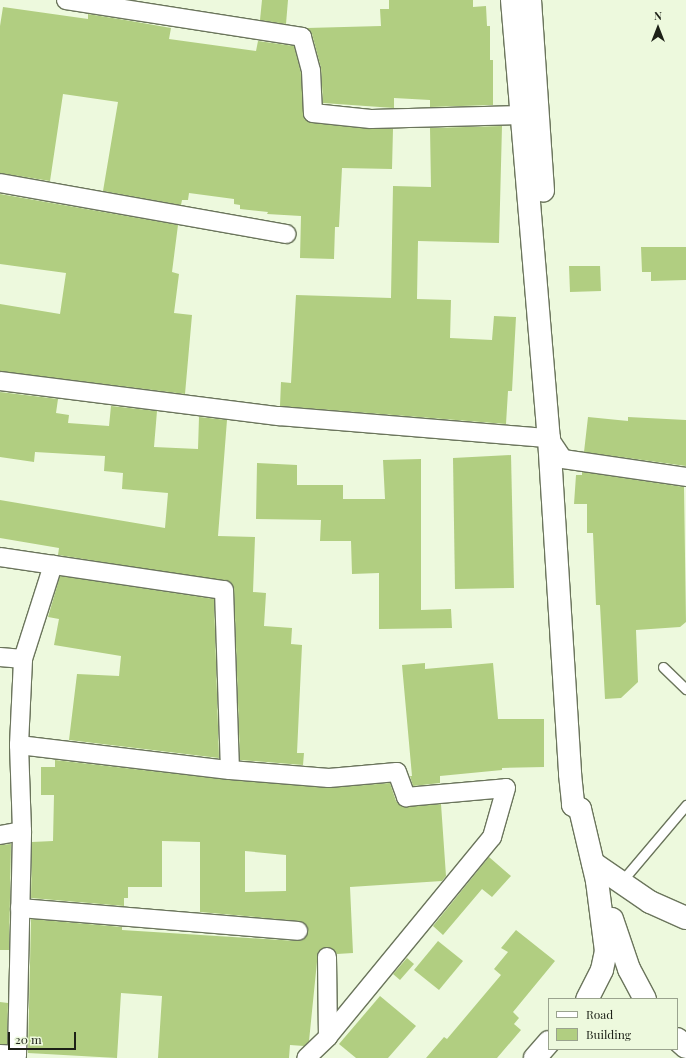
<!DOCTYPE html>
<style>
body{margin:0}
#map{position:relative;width:686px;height:1058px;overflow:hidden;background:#edf9dd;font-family:"Playfair Display",serif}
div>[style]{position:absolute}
.building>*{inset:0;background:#b1ce81}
.roads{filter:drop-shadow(1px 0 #6b755c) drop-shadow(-1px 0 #6b755c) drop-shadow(0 1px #6b755c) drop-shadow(0 -1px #6b755c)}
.lane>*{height:9px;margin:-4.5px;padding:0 4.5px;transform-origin:4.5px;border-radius:4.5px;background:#fff}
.street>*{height:18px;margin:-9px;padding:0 9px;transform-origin:9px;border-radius:9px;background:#fff}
.secondary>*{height:22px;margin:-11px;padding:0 11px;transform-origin:11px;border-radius:11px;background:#fff}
span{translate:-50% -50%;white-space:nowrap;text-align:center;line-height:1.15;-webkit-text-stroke:3px #edf9dd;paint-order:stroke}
.legend{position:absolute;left:548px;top:998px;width:130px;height:52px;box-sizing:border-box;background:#edf9dd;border:1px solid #9aa38e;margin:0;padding:5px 7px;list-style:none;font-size:12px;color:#1d2117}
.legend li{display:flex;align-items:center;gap:8px;height:20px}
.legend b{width:20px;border:1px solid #9aa38e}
.north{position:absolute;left:638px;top:8px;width:40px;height:40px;-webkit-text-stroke:3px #edf9dd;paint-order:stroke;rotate:0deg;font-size:11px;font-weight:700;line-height:16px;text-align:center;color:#1d2117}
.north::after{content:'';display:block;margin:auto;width:14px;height:18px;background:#1d2117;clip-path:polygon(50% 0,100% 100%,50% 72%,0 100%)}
.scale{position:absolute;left:8px;top:1032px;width:68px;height:18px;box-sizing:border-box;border:2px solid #1d2117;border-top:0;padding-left:5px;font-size:12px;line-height:14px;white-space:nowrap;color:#1d2117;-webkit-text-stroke:3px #edf9dd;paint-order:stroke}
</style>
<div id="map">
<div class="building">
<i style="clip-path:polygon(262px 0,288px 0,286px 24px,260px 20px)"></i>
<i style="clip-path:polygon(389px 0,473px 0,473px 7px,486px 6px,487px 26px,490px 26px,490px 60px,493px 60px,493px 105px,430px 107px,430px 100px,394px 98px,394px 108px,323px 103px,321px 68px,312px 34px,307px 28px,381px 26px,380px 9px,389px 9px)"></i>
<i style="clip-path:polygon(3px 7px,88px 19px,88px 14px,131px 21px,171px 28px,169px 39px,256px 51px,258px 41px,294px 46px,301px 73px,304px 119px,312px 123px,370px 129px,393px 129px,392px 169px,342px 168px,339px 227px,335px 227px,334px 259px,300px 258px,301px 216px,267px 214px,268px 212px,240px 209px,240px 205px,234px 204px,234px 199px,189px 193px,188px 200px,182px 200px,181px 205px,103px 191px,118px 102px,63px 94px,50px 181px,0 173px,0 26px)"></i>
<i style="clip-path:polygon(502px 126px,499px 243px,418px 241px,417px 299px,451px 300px,450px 338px,492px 340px,494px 316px,516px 317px,512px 391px,508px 391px,506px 424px,280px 406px,281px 382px,291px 383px,296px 295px,391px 298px,393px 186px,431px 187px,430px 128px)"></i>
<i style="clip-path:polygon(0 194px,178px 225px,172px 272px,179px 274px,174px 313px,192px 315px,185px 394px,0 371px,0 304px,60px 314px,66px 273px,0 264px)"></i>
<i style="clip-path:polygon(641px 247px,686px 247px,686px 280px,651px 281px,651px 272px,642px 272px)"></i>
<i style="clip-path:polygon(569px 266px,600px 266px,601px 291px,570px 292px)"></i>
<i style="clip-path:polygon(0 392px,58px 399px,56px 413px,69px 415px,68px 423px,109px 426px,111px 406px,157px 411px,154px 447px,198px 449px,199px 417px,227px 420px,218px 536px,255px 537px,253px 592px,266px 593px,264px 626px,292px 628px,291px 644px,302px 645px,297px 753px,304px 753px,303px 765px,240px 760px,234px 590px,230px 582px,58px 555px,59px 548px,0 538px,0 500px,165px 528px,168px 493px,122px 489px,123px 473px,104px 471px,105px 456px,35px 452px,34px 462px,0 457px)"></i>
<i style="clip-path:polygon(588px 417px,628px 421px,628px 417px,686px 420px,686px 466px,584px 452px)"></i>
<i style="clip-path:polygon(511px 455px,514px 588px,455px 589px,453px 458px)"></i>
<i style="clip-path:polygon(421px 459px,421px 610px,451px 609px,452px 628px,379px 629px,379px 573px,352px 574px,351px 541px,320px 541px,321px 520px,256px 519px,257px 463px,297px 465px,297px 485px,343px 485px,343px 499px,385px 499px,383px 460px)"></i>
<i style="clip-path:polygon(582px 472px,684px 487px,686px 622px,680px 627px,636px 630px,638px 682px,621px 698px,605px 699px,600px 605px,596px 605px,593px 533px,587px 533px,587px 504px,574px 504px,576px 475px,582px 475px)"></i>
<i style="clip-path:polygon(60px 576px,214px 599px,219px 758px,69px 740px,77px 674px,119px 676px,121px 656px,54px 645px,59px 619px,48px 617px)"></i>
<i style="clip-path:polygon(425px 663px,425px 669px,493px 663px,498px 719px,544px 719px,544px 767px,502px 768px,502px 770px,440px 776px,440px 783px,413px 786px,410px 776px,412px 776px,402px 665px)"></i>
<i style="clip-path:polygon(evenodd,55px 760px,229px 780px,328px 788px,390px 783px,396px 801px,402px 807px,441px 804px,446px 876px,442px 881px,350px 887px,353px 953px,337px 954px,327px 947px,318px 952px,309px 1041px,304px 1046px,290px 1045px,289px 1058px,158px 1058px,162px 996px,121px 993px,117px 1058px,28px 1053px,31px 919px,122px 927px,122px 930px,297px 941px,303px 940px,308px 932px,307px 926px,299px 921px,200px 912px,200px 842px,162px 841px,162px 887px,128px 887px,128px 898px,124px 898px,124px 906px,31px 898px,32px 842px,53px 841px,54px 795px,41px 795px,41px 767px,55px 767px,55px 760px,245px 851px,286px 855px,286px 891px,245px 892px,245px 851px)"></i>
<i style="clip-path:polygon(11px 844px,9px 950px,0 950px,0 845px)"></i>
<i style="clip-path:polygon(489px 857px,511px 876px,492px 897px,482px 889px,443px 935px,433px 926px)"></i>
<i style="clip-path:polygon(516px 930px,555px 961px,513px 1012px,519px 1018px,514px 1024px,521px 1030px,497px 1058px,426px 1058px,444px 1037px,447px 1039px,501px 975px,494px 969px,508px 952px,501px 948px)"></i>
<i style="clip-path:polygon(438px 941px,463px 961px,439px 990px,414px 970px)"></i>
<i style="clip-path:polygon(407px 958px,414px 964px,400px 980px,393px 974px)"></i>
<i style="clip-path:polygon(380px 996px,416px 1026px,388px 1058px,356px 1058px,339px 1044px)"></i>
<i style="clip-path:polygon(0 1002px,8px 1003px,7px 1044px,0 1044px)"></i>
</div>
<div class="roads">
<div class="lane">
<i style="left:663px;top:667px;width:32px;rotate:44deg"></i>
<i style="left:621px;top:882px;width:101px;rotate:-49.8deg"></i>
</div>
<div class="street">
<i style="left:66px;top:0;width:239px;rotate:8.9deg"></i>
<i style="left:302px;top:37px;width:35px;rotate:75deg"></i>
<i style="left:311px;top:71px;width:42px;rotate:87.3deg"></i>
<i style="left:313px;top:113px;width:58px;rotate:5.9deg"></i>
<i style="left:371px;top:119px;width:151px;rotate:-1.5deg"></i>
<i style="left:0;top:183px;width:291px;rotate:10.1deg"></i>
<i style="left:0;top:381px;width:281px;rotate:7.2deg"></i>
<i style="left:279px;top:416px;width:271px;rotate:4.7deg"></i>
<i style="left:549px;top:438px;width:25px;rotate:56deg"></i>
<i style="left:563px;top:459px;width:124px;rotate:8.3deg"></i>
<i style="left:0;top:557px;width:226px;rotate:8.4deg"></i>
<i style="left:224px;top:590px;width:180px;rotate:88.1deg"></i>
<i style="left:0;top:657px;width:23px;rotate:5deg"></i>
<i style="left:19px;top:745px;width:212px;rotate:6.8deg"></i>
<i style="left:230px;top:770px;width:99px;rotate:4.6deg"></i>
<i style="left:329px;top:778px;width:68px;rotate:-5deg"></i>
<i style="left:397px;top:772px;width:27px;rotate:70deg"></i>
<i style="left:406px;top:797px;width:100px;rotate:-5.1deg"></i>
<i style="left:506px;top:788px;width:51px;rotate:105.9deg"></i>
<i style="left:492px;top:837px;width:259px;rotate:129.4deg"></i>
<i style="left:328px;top:1037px;width:30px;rotate:136deg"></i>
<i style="left:0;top:835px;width:22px;rotate:-10deg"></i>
<i style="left:20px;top:908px;width:279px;rotate:4.7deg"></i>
<i style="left:327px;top:957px;width:80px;rotate:89.3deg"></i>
<i style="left:0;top:1054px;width:17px;rotate:3deg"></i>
<i style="left:17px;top:1055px;width:224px;rotate:-88.7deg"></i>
<i style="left:22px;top:831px;width:86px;rotate:-92deg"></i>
<i style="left:19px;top:745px;width:86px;rotate:-87.3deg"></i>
<i style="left:23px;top:659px;width:99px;rotate:-72.3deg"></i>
</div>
<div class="secondary">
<i style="left:512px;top:0;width:440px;rotate:85.2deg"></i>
<i style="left:549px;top:438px;width:337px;rotate:86.4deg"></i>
<i style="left:570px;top:774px;width:31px;rotate:84deg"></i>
<i style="left:573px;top:805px;width:8px;rotate:30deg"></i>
<i style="left:580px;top:809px;width:74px;rotate:76.7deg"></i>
<i style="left:597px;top:881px;width:71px;rotate:82.7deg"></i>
<i style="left:606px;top:951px;width:19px;rotate:102deg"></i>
<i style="left:602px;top:970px;width:33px;rotate:117deg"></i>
<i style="left:530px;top:0;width:191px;rotate:86.1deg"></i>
<i style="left:593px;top:863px;width:69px;rotate:34.4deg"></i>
<i style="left:650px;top:902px;width:39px;rotate:24deg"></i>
<i style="left:612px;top:919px;width:53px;rotate:71.2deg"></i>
<i style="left:629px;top:969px;width:34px;rotate:62deg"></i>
<i style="left:677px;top:1039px;width:12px;rotate:42deg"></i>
<i style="left:535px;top:1058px;width:21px;rotate:-49deg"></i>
</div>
</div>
<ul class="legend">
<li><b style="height:5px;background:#fff"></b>Road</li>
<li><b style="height:11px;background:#b1ce81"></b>Building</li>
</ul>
<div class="north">N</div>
<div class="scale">20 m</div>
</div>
